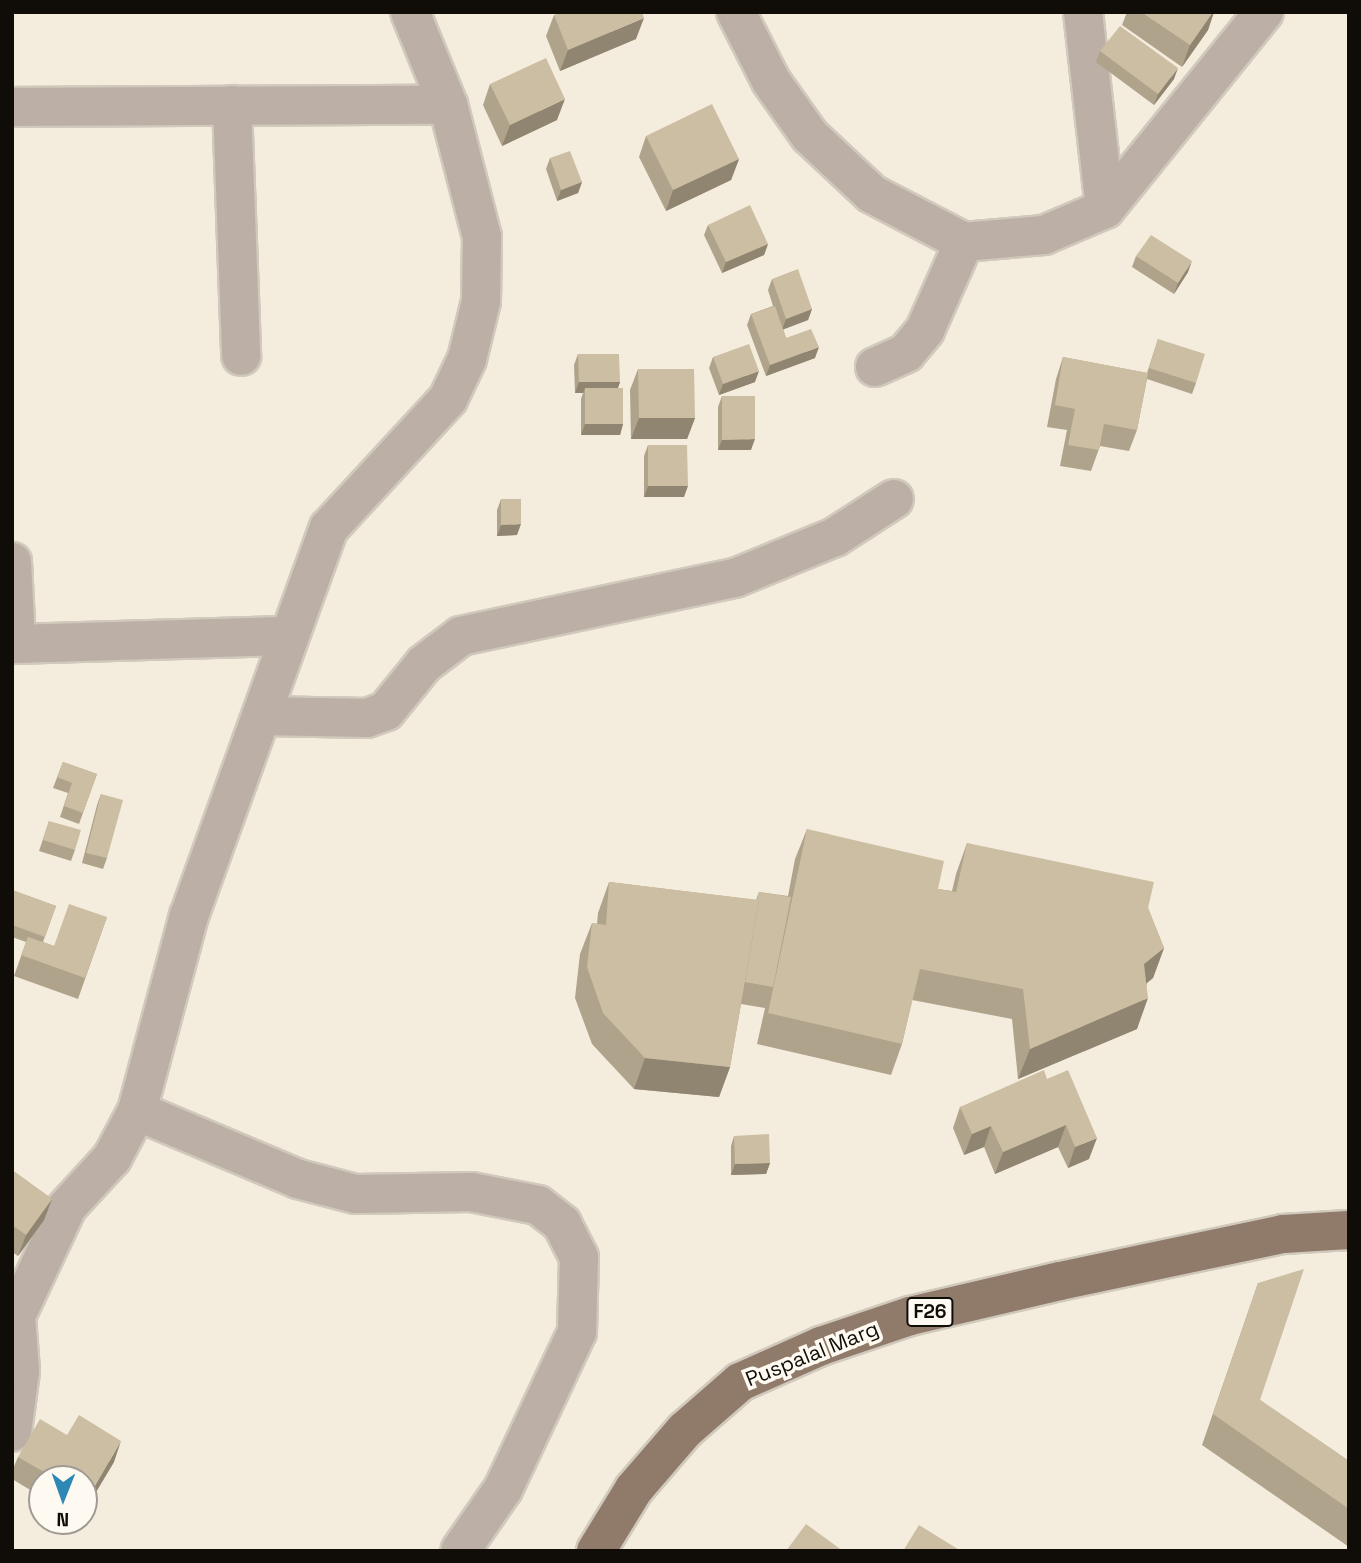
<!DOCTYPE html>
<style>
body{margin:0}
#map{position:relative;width:1361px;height:1563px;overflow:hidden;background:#f4edde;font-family:"Space Grotesk",sans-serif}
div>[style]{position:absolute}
.roads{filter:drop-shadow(2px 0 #d0c9bc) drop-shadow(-2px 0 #d0c9bc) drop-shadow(0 2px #d0c9bc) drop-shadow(0 -2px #d0c9bc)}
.minor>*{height:38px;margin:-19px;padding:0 19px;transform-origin:19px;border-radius:19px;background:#bbafa6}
.major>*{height:38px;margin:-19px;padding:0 19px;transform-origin:19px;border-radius:19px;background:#907b6b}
.wall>*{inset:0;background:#afa38b}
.shaded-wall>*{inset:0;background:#8f8571}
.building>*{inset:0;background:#ccbea2}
span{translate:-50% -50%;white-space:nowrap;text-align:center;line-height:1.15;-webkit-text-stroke:7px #fffaf1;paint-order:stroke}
.shield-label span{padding:2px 5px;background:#fffaf1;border:2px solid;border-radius:5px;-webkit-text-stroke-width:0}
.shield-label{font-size:19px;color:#100d09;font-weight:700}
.street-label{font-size:21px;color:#100d09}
.frame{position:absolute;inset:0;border:14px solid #100d09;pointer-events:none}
.north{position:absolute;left:28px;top:1465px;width:70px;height:70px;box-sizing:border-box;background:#fffaf1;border:2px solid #9f9b94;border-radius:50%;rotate:181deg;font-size:19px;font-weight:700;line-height:28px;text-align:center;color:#100d09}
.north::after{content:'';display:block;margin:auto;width:24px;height:32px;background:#2e88b6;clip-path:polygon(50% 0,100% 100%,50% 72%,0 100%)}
</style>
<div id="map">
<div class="roads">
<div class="minor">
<i style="left:736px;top:12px;width:77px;rotate:63.1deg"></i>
<i style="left:771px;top:81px;width:67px;rotate:54.7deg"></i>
<i style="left:810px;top:136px;width:85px;rotate:43.1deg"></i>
<i style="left:872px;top:194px;width:104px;rotate:27.6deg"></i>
<i style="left:964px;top:242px;width:80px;rotate:-5deg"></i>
<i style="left:1044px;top:235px;width:66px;rotate:-23.1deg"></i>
<i style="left:1105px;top:209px;width:253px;rotate:-51.1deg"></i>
<i style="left:1083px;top:12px;width:198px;rotate:83.6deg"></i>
<i style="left:232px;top:105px;width:251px;rotate:87.9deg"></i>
<i style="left:12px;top:107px;width:436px;rotate:-0.3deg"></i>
<i style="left:875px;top:367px;width:34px;rotate:-24deg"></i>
<i style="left:906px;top:353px;width:30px;rotate:-50deg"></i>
<i style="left:925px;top:330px;width:96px;rotate:-66.1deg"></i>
<i style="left:12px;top:562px;width:82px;rotate:87.2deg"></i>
<i style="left:12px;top:644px;width:277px;rotate:-1.7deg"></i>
<i style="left:263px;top:716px;width:104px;rotate:1.1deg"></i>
<i style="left:367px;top:718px;width:20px;rotate:-20deg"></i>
<i style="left:386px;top:711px;width:60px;rotate:-51deg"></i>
<i style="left:424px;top:664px;width:46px;rotate:-37.1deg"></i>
<i style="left:461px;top:636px;width:280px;rotate:-12deg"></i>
<i style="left:735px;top:578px;width:108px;rotate:-22.3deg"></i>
<i style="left:835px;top:537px;width:70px;rotate:-32.8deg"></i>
<i style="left:137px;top:1111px;width:175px;rotate:22.9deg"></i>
<i style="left:298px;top:1179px;width:60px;rotate:14.5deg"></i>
<i style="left:356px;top:1194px;width:115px;rotate:-1deg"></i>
<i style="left:471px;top:1192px;width:68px;rotate:11deg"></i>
<i style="left:538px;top:1205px;width:31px;rotate:38deg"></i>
<i style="left:562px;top:1224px;width:37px;rotate:63deg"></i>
<i style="left:579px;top:1257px;width:75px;rotate:91.5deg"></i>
<i style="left:577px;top:1332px;width:174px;rotate:115.2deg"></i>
<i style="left:503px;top:1489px;width:75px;rotate:124.7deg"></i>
<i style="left:12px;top:1432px;width:62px;rotate:-82.5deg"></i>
<i style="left:20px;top:1371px;width:55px;rotate:-94.2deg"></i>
<i style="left:16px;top:1316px;width:120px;rotate:-64.9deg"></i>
<i style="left:67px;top:1207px;width:67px;rotate:-47.4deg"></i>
<i style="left:112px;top:1158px;width:53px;rotate:-62deg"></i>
<i style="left:137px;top:1111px;width:202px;rotate:-75.1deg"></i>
<i style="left:189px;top:916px;width:412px;rotate:-70.2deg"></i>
<i style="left:329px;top:528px;width:176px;rotate:-47.3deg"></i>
<i style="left:448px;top:399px;width:44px;rotate:-64.6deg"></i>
<i style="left:467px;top:359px;width:60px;rotate:-76.4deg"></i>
<i style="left:481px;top:301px;width:64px;rotate:-89.1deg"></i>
<i style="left:482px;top:237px;width:136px;rotate:-104.4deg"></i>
<i style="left:448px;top:105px;width:100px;rotate:-112.2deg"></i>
</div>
<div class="major">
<i style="left:596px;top:1551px;width:73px;rotate:-58.5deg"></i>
<i style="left:634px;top:1489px;width:78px;rotate:-49.2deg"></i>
<i style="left:685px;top:1430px;width:73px;rotate:-41.1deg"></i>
<i style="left:740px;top:1382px;width:89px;rotate:-24deg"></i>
<i style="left:821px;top:1346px;width:94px;rotate:-18.6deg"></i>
<i style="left:910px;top:1316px;width:154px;rotate:-13.1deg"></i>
<i style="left:1060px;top:1281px;width:228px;rotate:-11.9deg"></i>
<i style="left:1283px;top:1234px;width:66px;rotate:-3.5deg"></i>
</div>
</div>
<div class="wall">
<i style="clip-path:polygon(1127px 12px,1214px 12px,1208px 30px,1182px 67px,1122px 25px)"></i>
<i style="clip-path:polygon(554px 15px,636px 39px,560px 71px,546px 36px)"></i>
<i style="clip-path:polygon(1100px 51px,1174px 79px,1154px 105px,1096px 62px)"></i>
<i style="clip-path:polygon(490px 84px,557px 120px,502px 146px,483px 105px)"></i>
<i style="clip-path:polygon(646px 136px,739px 159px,731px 180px,666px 211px,639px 157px)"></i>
<i style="clip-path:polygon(550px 158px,582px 182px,578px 193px,557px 201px,546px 169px)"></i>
<i style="clip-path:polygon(708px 225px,768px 244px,764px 255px,722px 273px,704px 235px)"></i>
<i style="clip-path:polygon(1136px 256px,1188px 272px,1174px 294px,1132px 267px)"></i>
<i style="clip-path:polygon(772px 279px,812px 309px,808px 320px,783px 329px,786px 338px,815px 358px,766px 376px,747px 325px,751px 314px,773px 306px,768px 290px)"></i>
<i style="clip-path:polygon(1158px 339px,1196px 383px,1192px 394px,1147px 379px,1137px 430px,1129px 451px,1100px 446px,1091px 471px,1060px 466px,1067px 430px,1047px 427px,1056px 379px,1063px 357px,1147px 373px)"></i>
<i style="clip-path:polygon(578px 354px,620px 382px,618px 388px,623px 424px,620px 435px,581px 435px,581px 399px,583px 393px,575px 393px,574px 365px)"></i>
<i style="clip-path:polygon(713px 357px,755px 382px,719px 395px,709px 368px)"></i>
<i style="clip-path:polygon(638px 369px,695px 418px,687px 439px,631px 439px,630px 390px)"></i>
<i style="clip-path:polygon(722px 396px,751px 450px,718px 450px,718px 407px)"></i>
<i style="clip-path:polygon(648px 445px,684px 497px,644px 497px,644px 456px)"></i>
<i style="clip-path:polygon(501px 499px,517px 535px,497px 536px,497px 510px)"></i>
<i style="clip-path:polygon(63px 762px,97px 774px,79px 824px,60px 817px,68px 793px,53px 788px)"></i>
<i style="clip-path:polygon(101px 794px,107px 858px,103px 869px,82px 863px,97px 805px)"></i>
<i style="clip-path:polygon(49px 821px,75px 850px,71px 861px,39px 851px)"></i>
<i style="clip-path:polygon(807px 829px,938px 889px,952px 891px,956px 874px,967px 843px,1148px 908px,1164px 948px,1153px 978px,1147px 983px,1137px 1029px,1018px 1079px,1012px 1019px,912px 1000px,902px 1044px,891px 1075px,757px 1044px,765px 1008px,741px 1004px,730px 1067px,719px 1097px,634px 1089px,592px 1044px,575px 998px,580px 954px,592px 923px,597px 924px,598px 913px,609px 882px,756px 900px,759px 892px,788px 896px,795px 859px)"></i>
<i style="clip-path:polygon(12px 890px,56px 906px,43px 942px,54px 946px,107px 917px,78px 999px,14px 976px,26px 942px,12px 937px)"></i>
<i style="clip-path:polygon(1047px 1079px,1089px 1159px,1068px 1168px,1058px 1147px,995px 1174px,984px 1147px,964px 1155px,953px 1128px,960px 1107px)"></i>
<i style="clip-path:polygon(734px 1136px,770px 1163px,766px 1174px,731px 1175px,731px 1146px)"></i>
<i style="clip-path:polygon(12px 1170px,52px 1199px,44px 1220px,18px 1256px,12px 1252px)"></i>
<i style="clip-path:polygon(1258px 1283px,1260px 1400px,1349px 1461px,1349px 1547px,1202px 1445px)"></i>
<i style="clip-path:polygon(18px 1457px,114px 1462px,84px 1512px,84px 1479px,42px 1479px,42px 1497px,12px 1479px,12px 1471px)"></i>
</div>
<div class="shaded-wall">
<i style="clip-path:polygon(1213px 12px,1214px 12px,1208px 30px,1182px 67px,1190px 45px)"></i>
<i style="clip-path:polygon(644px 18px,636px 39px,560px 71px,568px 50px)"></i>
<i style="clip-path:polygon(1178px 68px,1174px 79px,1154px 105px,1158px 94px)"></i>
<i style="clip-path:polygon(565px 99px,557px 120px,502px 146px,510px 125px)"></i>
<i style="clip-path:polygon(739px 159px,731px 180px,666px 211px,673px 190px)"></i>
<i style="clip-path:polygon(582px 182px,578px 193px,557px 201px,561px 190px)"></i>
<i style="clip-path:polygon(768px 244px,764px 255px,722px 273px,726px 262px)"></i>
<i style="clip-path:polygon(1192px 261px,1188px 272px,1174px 294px,1178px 283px)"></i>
<i style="clip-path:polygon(812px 309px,808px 320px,782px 330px,786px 319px)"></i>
<i style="clip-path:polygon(819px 347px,815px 358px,766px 376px,770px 365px)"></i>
<i style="clip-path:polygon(759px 371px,755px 382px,719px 395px,723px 384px)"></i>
<i style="clip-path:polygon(579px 382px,620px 382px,616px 393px,585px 388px,583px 393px,575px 393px)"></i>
<i style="clip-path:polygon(639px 418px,695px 418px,687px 439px,631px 439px)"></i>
<i style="clip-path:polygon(585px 424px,623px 424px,620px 435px,581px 435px)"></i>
<i style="clip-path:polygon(755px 439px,751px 450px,718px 450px,722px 440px)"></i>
<i style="clip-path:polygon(648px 486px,688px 486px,684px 497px,644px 497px)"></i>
<i style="clip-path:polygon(521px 524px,517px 535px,497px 536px,501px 525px)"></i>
<i style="clip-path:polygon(1164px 948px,1153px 978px,1133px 994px,1144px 964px)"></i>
<i style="clip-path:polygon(1148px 998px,1137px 1029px,1018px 1079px,1030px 1049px)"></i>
<i style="clip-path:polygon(645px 1058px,730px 1067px,719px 1097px,634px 1089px)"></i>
<i style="clip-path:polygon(1066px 1125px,1058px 1147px,995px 1174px,1003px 1152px)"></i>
<i style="clip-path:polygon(991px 1126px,984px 1147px,964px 1155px,972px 1134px)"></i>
<i style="clip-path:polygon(1097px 1138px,1089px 1159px,1068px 1168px,1075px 1147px)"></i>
<i style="clip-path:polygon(770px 1163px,766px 1174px,731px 1175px,735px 1164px)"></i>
<i style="clip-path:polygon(52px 1199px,44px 1220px,18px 1256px,26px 1235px)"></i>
<i style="clip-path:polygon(121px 1441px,114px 1462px,84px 1512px,84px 1508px,88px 1498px)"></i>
</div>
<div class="building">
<i style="clip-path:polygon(560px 12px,642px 12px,644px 18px,568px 50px,554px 15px)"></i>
<i style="clip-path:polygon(1141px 12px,1213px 12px,1190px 45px)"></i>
<i style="clip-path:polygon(1120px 26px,1178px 68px,1158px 94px,1100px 51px)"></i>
<i style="clip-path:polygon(546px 58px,565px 99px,510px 125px,490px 84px)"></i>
<i style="clip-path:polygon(712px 104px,739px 159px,673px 190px,646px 136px)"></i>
<i style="clip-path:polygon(570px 151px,582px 182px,561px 190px,550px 158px)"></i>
<i style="clip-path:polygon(750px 205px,768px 244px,726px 262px,708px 225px)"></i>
<i style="clip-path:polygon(1151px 235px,1192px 261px,1178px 283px,1136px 256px)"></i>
<i style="clip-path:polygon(798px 269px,812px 309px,786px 319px,772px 279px)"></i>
<i style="clip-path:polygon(775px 306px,786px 338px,811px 329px,819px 347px,770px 365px,751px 314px)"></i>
<i style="clip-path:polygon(1158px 339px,1205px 354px,1196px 383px,1149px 368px)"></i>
<i style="clip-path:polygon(749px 344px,759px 371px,723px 384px,713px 357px)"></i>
<i style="clip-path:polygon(578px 354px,619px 354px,620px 382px,579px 382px)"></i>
<i style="clip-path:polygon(1063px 357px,1148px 373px,1137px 430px,1104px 424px,1099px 450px,1068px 445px,1075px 409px,1055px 405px)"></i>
<i style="clip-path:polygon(638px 369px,694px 369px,695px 418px,639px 418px)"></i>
<i style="clip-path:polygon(585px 388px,623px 388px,623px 424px,585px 424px)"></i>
<i style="clip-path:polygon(722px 396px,755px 396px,755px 439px,722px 440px)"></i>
<i style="clip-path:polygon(648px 445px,687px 445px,688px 486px,648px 486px)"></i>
<i style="clip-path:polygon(501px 499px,521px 499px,521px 524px,501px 525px)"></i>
<i style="clip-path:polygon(63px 762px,97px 774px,83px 813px,64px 806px,72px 783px,57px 777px)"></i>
<i style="clip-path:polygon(101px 794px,123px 800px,107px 858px,86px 853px)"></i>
<i style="clip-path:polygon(49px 821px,81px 830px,75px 850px,43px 840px)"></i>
<i style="clip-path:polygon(807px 829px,944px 861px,938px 889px,956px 892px,967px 843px,1154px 882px,1148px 908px,1164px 948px,1144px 964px,1148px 998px,1030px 1049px,1023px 989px,920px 969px,902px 1044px,768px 1013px)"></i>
<i style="clip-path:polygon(609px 882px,759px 900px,730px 1067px,645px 1058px,603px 1013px,587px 967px,592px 923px,606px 925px)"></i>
<i style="clip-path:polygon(12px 890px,56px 906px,45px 937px,12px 925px)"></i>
<i style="clip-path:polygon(759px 892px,791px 897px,773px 987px,745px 982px,759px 900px,757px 900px)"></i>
<i style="clip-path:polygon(69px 904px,107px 917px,85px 978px,21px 955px,28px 937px,54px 946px)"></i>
<i style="clip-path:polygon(1044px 1070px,1047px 1079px,1068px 1070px,1097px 1138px,1075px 1147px,1066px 1125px,1003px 1152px,991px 1126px,972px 1134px,960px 1107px)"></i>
<i style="clip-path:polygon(769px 1134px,770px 1163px,735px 1164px,734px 1136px)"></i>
<i style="clip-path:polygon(12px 1170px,52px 1199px,26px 1235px,12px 1225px)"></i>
<i style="clip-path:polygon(1304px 1269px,1260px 1400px,1349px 1461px,1349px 1509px,1213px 1414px,1258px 1283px)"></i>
<i style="clip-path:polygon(79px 1415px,121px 1441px,88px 1498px,84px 1496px,84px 1479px,56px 1479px,18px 1457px,40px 1419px,67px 1435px)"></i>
<i style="clip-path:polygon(806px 1524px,843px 1551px,786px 1551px)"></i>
<i style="clip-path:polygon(919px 1525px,961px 1551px,903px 1551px)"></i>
</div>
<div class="shield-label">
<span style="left:930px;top:1312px">F26</span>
</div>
<div class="street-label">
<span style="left:812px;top:1354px;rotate:-22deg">Puspalal Marg</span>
</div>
<div class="frame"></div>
<div class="north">N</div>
</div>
